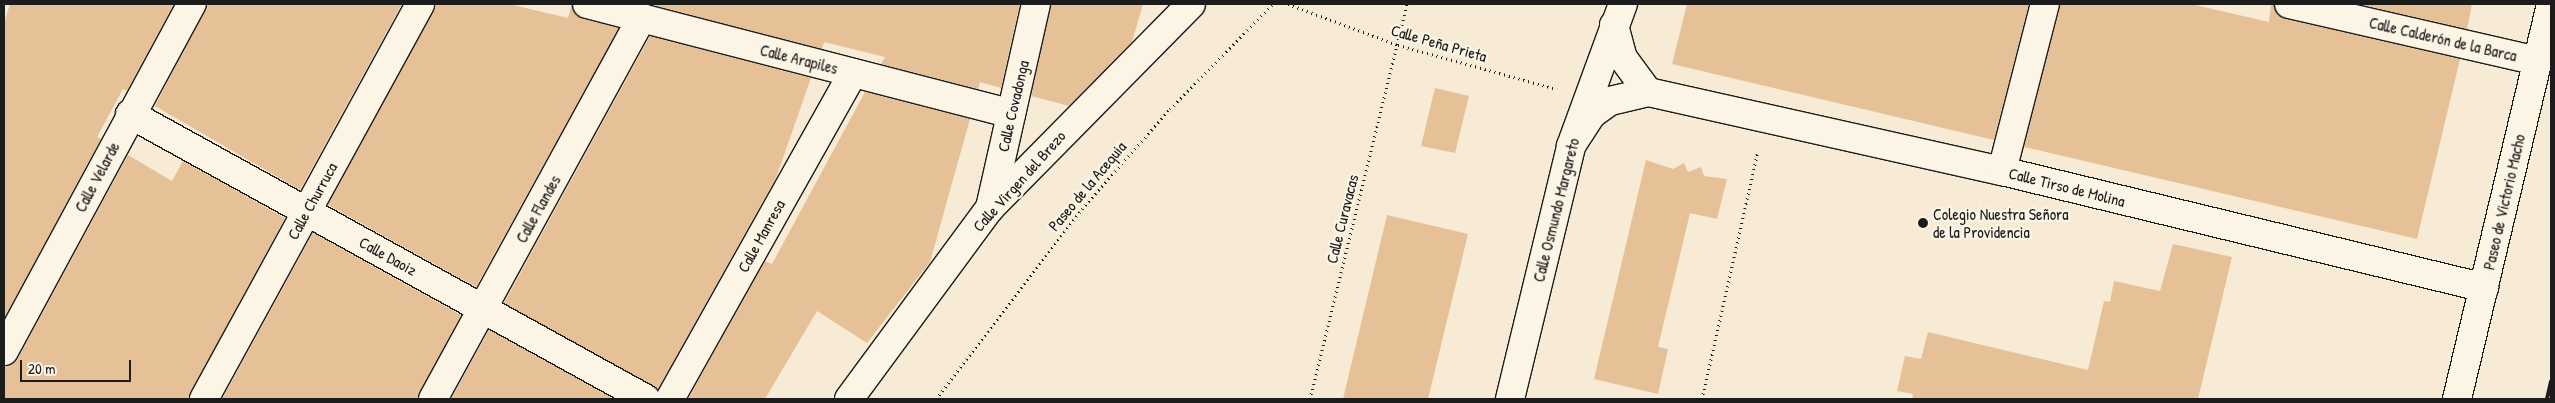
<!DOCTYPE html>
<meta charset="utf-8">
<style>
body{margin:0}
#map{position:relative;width:2555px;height:403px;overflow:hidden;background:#f8ebd5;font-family:"Patrick Hand",sans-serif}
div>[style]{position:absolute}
.building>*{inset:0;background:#e6c197}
.path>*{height:3px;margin-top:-1.5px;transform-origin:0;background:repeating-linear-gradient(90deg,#1c1c1c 0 1px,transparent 0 5px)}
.roads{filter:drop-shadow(1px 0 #1c1c1c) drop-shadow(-1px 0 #1c1c1c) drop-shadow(0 1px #1c1c1c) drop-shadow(0 -1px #1c1c1c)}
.minor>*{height:28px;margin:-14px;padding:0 14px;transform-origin:14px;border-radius:14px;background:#fcf5e5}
.rail>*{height:4px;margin:-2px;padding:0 2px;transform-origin:2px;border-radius:2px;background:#1c1c1c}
.dots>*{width:14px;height:14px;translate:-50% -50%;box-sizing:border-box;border:2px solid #fcf5e5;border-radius:50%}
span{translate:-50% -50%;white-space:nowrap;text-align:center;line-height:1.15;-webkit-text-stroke:4.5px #fcf5e5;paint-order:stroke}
.street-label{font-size:16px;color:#1c1c1c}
.poi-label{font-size:16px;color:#1c1c1c}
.left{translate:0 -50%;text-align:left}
.frame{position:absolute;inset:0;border:5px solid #1c1c1c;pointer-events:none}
.scale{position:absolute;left:20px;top:360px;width:111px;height:22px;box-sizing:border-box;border:2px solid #1c1c1c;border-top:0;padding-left:6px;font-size:15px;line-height:18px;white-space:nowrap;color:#1c1c1c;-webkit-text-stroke:4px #fcf5e5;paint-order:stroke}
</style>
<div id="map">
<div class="building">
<i style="clip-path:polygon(10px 4px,174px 4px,127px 91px,123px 89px,97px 137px,101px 139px,4px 319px,4px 23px)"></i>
<i style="clip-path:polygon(208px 4px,402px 4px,300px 190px,155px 106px)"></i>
<i style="clip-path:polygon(436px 4px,509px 4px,568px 18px,572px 4px,576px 15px,583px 19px,619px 28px,476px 287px,328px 205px)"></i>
<i style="clip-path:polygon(648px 4px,1020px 4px,1001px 88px,980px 82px,978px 89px,881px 64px,885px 57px,824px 42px,822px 49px)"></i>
<i style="clip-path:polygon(1051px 4px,1143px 4px,1132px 42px,1069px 106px,1031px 96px)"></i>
<i style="clip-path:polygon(1687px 4px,2029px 4px,1994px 140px,1672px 64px)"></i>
<i style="clip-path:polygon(2060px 4px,2191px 4px,2269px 22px,2271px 4px,2274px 4px,2278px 15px,2286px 19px,2460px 59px,2417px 239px,2024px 147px)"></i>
<i style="clip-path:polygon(2358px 4px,2472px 4px,2467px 29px)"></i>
<i style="clip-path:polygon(650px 36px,811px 78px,776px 178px,658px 389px,504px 303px)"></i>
<i style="clip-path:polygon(1435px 88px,1469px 96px,1455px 153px,1421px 146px)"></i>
<i style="clip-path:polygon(865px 92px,970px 119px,930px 262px,867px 343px,817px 311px,765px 399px,688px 399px,765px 261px,772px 264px)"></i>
<i style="clip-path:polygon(128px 155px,172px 181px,183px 161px,285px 218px,188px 399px,4px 399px,4px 367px,18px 358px)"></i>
<i style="clip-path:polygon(1646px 160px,1673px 169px,1684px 163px,1688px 172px,1701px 167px,1704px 176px,1727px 179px,1717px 219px,1690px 213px,1658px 347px,1668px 349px,1658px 394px,1594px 379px)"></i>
<i style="clip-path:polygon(1387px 215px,1468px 234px,1428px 399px,1343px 399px)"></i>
<i style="clip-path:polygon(313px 233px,461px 315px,417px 399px,222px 399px)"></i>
<i style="clip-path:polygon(2173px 244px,2232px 257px,2198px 399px,1912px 399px,1913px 394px,1897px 391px,1905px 356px,1921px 359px,1928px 332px,2088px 370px,2104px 301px,2110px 302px,2114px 281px,2160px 291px)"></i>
<i style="clip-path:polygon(489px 330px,614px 399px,451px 399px)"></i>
</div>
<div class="path">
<i style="left:1288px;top:4px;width:117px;rotate:20.4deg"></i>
<i style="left:1398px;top:45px;width:165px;rotate:15.5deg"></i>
<i style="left:936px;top:399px;width:240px;rotate:-52.5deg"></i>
<i style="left:1082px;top:209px;width:133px;rotate:-48.7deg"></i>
<i style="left:1170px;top:109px;width:147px;rotate:-45.6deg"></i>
<i style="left:1310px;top:399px;width:407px;rotate:-76.2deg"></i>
<i style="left:1702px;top:399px;width:254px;rotate:-77.3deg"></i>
</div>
<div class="roads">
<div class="minor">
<i style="left:587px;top:4px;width:438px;rotate:14.5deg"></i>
<i style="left:2289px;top:4px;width:255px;rotate:12.9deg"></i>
<i style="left:1614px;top:25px;width:34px;rotate:75deg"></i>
<i style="left:1623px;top:58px;width:42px;rotate:53.7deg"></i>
<i style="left:130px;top:114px;width:589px;rotate:28.91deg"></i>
<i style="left:1571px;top:146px;width:38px;rotate:-57deg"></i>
<i style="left:1592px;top:114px;width:22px;rotate:-36deg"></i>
<i style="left:1610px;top:101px;width:39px;rotate:-13deg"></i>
<i style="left:1648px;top:92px;width:363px;rotate:12.6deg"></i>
<i style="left:2002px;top:171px;width:496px;rotate:13.6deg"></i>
<i style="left:2002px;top:171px;width:172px;rotate:-75.6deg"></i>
<i style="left:990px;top:208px;width:209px;rotate:-77.3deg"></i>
<i style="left:4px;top:351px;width:395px;rotate:-61.6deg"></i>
<i style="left:204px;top:399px;width:450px;rotate:-61.3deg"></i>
<i style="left:433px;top:399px;width:435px;rotate:-61.3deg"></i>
<i style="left:670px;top:399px;width:374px;rotate:-60.7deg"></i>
<i style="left:849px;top:399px;width:237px;rotate:-53.6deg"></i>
<i style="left:990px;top:208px;width:286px;rotate:-45.4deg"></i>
<i style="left:1510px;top:399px;width:260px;rotate:-76.4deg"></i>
<i style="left:1571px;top:146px;width:151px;rotate:-69.9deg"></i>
<i style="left:2457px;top:399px;width:405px;rotate:-76.6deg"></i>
</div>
</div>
<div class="rail">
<i style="left:2547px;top:399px;width:18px;rotate:-77deg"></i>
</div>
<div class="dots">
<i style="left:1923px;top:223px;background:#1c1c1c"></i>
</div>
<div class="street-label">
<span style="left:2443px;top:39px;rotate:13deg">Calle Calderón de la Barca</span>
<span style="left:1439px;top:43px;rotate:16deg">Calle Peña Prieta</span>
<span style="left:799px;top:59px;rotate:14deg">Calle Arapiles</span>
<span style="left:1013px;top:106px;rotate:-77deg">Calle Covadonga</span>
<span style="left:97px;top:177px;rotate:-62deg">Calle Velarde</span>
<span style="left:1019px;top:181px;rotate:-48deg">Calle Virgen del Brezo</span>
<span style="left:1087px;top:186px;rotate:-50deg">Paseo de la Acequia</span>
<span style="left:2067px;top:187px;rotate:14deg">Calle Tirso de Molina</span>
<span style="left:312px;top:201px;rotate:-61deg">Calle Churruca</span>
<span style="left:2504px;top:202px;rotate:-77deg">Paseo de Victorio Macho</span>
<span style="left:538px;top:209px;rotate:-61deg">Calle Flandes</span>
<span style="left:1556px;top:210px;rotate:-76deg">Calle Osmundo Margareto</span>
<span style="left:1342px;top:219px;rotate:-76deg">Calle Curavacas</span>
<span style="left:761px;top:236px;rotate:-61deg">Calle Manresa</span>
<span style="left:388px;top:256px;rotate:29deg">Calle Daoiz</span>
</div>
<div class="poi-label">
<span class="left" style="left:1933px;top:223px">Colegio Nuestra Señora<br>de la Providencia</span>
</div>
<div class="frame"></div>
<div class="scale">20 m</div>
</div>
